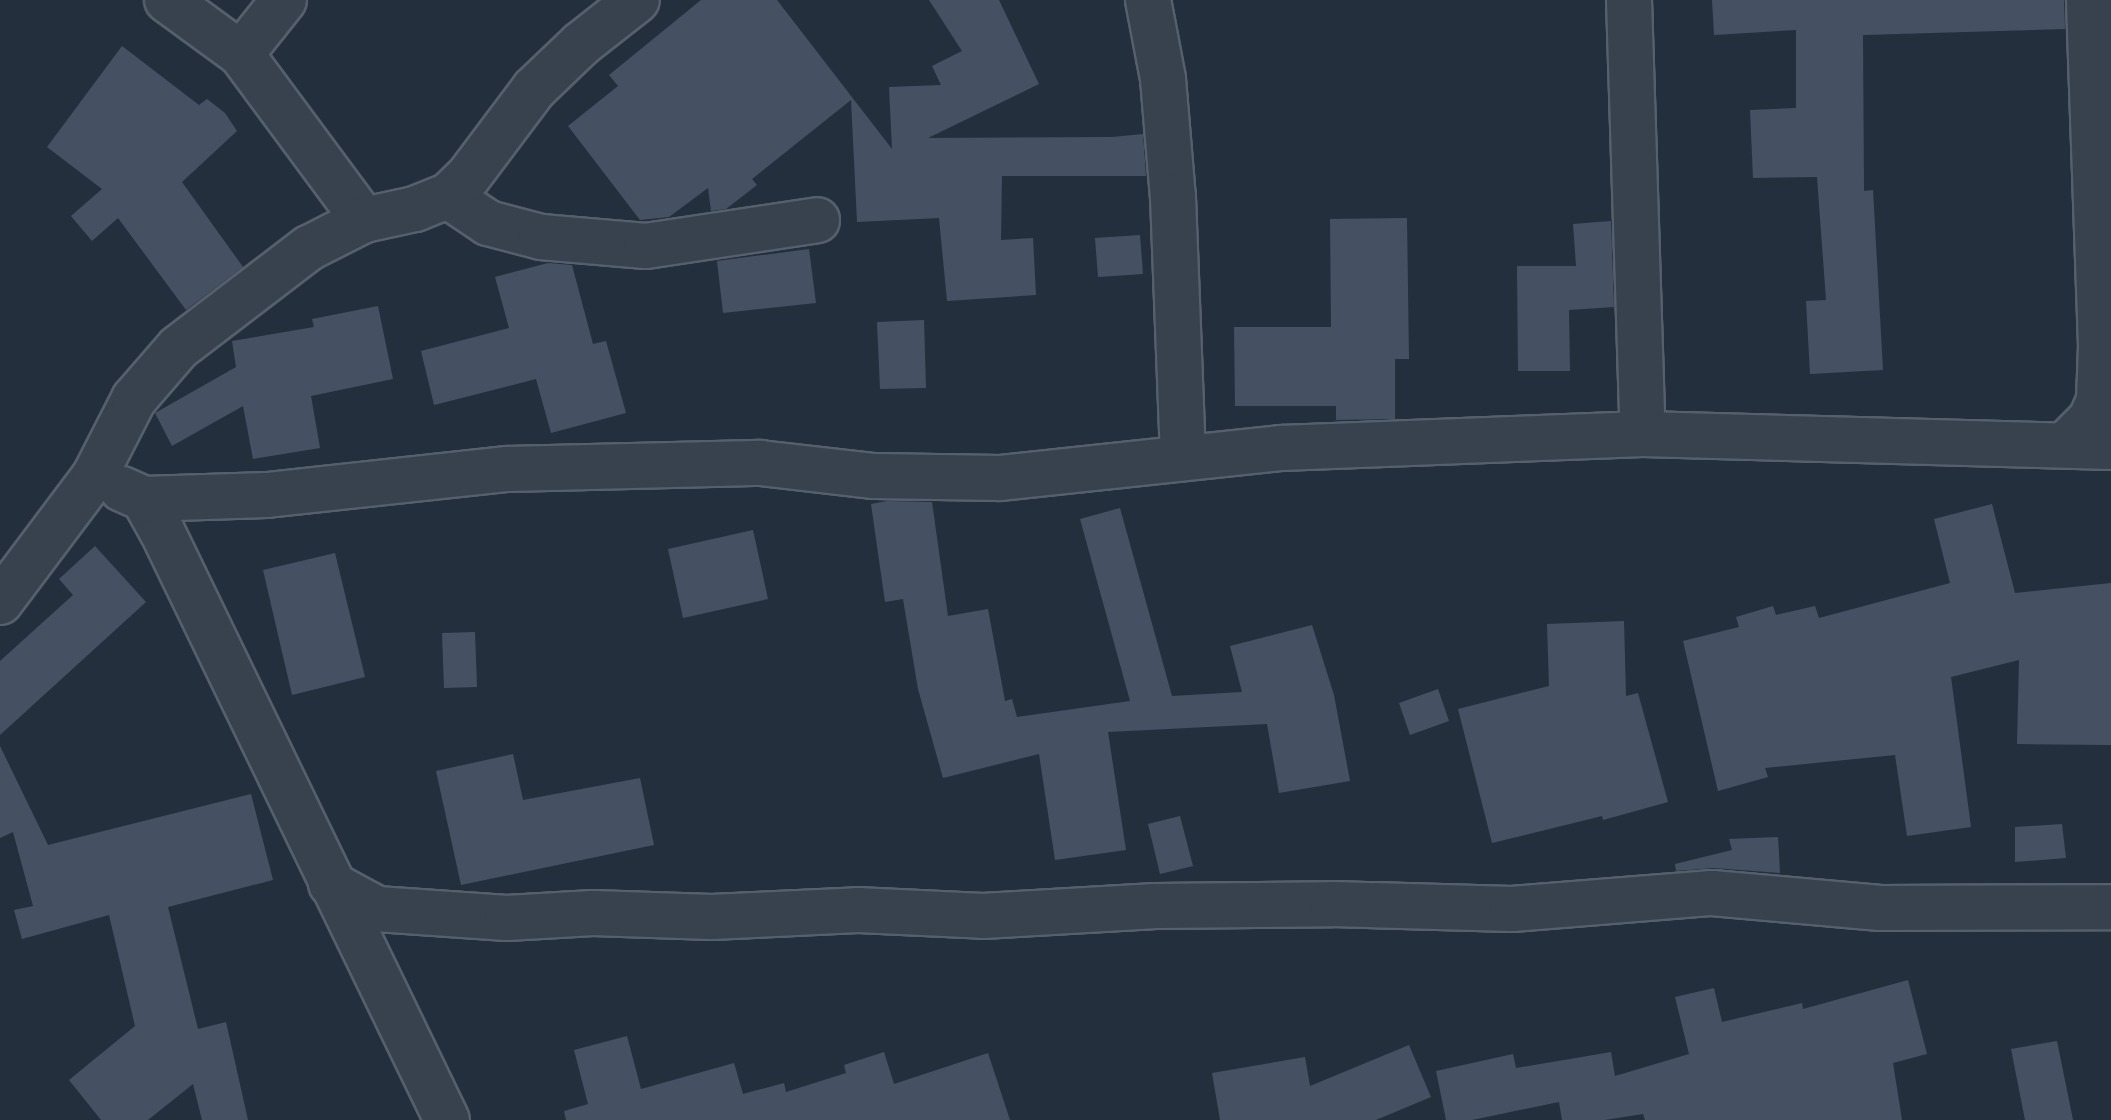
<!DOCTYPE html>
<style>
body{margin:0}
#map{position:relative;width:2111px;height:1120px;overflow:hidden;background:#242f3e;font-family:Signika,sans-serif}
div>[style]{position:absolute}
.building>*{inset:0;background:#455162}
.roads{filter:drop-shadow(2px 0 #565f6c) drop-shadow(-2px 0 #565f6c) drop-shadow(0 2px #565f6c) drop-shadow(0 -2px #565f6c)}
.minor>*{height:44px;margin:-22px;padding:0 22px;transform-origin:22px;border-radius:22px;background:#38414e}
span{translate:-50% -50%;white-space:nowrap;text-align:center;line-height:1.15;-webkit-text-stroke:8px #1d2633;paint-order:stroke}
</style>
<div id="map">
<div class="building">
<i style="clip-path:polygon(701px 0,777px 0,892px 149px,889px 87px,941px 85px,932px 66px,962px 51px,929px 0,999px 0,1039px 84px,928px 138px,1112px 137px,1143px 134px,1146px 176px,1002px 176px,1001px 240px,1033px 238px,1036px 295px,947px 301px,939px 218px,857px 222px,851px 100px,752px 179px,757px 185px,726px 209px,711px 211px,708px 188px,669px 217px,640px 220px,568px 126px,618px 86px,609px 75px)"></i>
<i style="clip-path:polygon(1712px 0,2064px 0,2065px 29px,1863px 35px,1864px 191px,1873px 190px,1883px 370px,1810px 374px,1806px 301px,1826px 300px,1817px 177px,1753px 178px,1750px 110px,1796px 108px,1796px 30px,1714px 35px)"></i>
<i style="clip-path:polygon(122px 46px,199px 105px,207px 99px,225px 113px,237px 131px,182px 182px,243px 267px,186px 310px,118px 218px,92px 241px,71px 216px,102px 189px,47px 147px)"></i>
<i style="clip-path:polygon(1407px 218px,1409px 359px,1395px 359px,1395px 419px,1336px 420px,1336px 406px,1235px 406px,1234px 327px,1331px 327px,1330px 219px)"></i>
<i style="clip-path:polygon(1611px 221px,1614px 307px,1569px 310px,1570px 371px,1518px 371px,1517px 266px,1576px 266px,1573px 224px)"></i>
<i style="clip-path:polygon(1140px 235px,1143px 274px,1098px 277px,1095px 238px)"></i>
<i style="clip-path:polygon(809px 249px,816px 303px,723px 313px,717px 261px)"></i>
<i style="clip-path:polygon(548px 263px,572px 265px,593px 344px,606px 341px,626px 413px,551px 433px,536px 379px,434px 405px,421px 351px,509px 328px,495px 277px)"></i>
<i style="clip-path:polygon(378px 306px,393px 379px,311px 396px,320px 448px,253px 459px,243px 406px,172px 446px,155px 413px,236px 367px,232px 341px,314px 327px,312px 319px)"></i>
<i style="clip-path:polygon(924px 320px,926px 388px,880px 389px,877px 322px)"></i>
<i style="clip-path:polygon(887px 501px,932px 502px,948px 616px,988px 609px,1005px 701px,1012px 699px,1017px 717px,1130px 701px,1080px 519px,1120px 508px,1172px 696px,1242px 692px,1230px 646px,1312px 625px,1334px 695px,1350px 781px,1279px 793px,1267px 724px,1108px 732px,1126px 850px,1055px 860px,1039px 754px,943px 778px,918px 689px,903px 599px,885px 602px,871px 504px)"></i>
<i style="clip-path:polygon(1992px 504px,2015px 593px,2111px 583px,2111px 745px,2017px 744px,2019px 660px,1951px 677px,1971px 827px,1907px 836px,1895px 755px,1765px 768px,1768px 777px,1718px 791px,1683px 641px,1739px 627px,1736px 617px,1773px 606px,1776px 615px,1815px 606px,1819px 618px,1950px 583px,1934px 519px)"></i>
<i style="clip-path:polygon(753px 530px,768px 599px,683px 618px,668px 549px)"></i>
<i style="clip-path:polygon(95px 546px,146px 602px,0 735px,0 661px,73px 595px,59px 579px)"></i>
<i style="clip-path:polygon(335px 553px,365px 677px,292px 695px,263px 570px)"></i>
<i style="clip-path:polygon(1624px 621px,1626px 696px,1638px 693px,1668px 802px,1603px 820px,1602px 816px,1492px 843px,1458px 709px,1549px 686px,1547px 624px)"></i>
<i style="clip-path:polygon(475px 632px,477px 687px,444px 688px,442px 633px)"></i>
<i style="clip-path:polygon(1438px 689px,1449px 721px,1410px 735px,1399px 703px)"></i>
<i style="clip-path:polygon(0 746px,48px 845px,251px 794px,273px 880px,168px 907px,198px 1029px,226px 1022px,248px 1120px,202px 1120px,193px 1084px,148px 1120px,101px 1120px,69px 1080px,135px 1026px,109px 915px,22px 939px,14px 910px,33px 906px,13px 832px,0 838px)"></i>
<i style="clip-path:polygon(513px 754px,523px 800px,640px 778px,654px 845px,461px 885px,436px 771px)"></i>
<i style="clip-path:polygon(1180px 816px,1193px 866px,1160px 874px,1148px 824px)"></i>
<i style="clip-path:polygon(2062px 824px,2066px 858px,2015px 862px,2015px 827px)"></i>
<i style="clip-path:polygon(1778px 837px,1780px 873px,1714px 868px,1676px 871px,1675px 864px,1732px 850px,1729px 839px)"></i>
<i style="clip-path:polygon(1908px 980px,1927px 1054px,1893px 1063px,1902px 1120px,1645px 1120px,1643px 1114px,1605px 1120px,1562px 1120px,1559px 1102px,1472px 1120px,1446px 1120px,1436px 1071px,1513px 1054px,1516px 1068px,1611px 1052px,1615px 1076px,1689px 1054px,1675px 997px,1714px 988px,1722px 1022px,1802px 1003px,1803px 1009px)"></i>
<i style="clip-path:polygon(627px 1036px,641px 1089px,734px 1063px,743px 1094px,784px 1083px,786px 1092px,846px 1073px,844px 1065px,884px 1052px,894px 1084px,988px 1053px,1010px 1120px,566px 1120px,564px 1111px,588px 1104px,574px 1050px)"></i>
<i style="clip-path:polygon(2057px 1041px,2073px 1120px,2025px 1120px,2011px 1049px)"></i>
<i style="clip-path:polygon(1409px 1045px,1431px 1097px,1376px 1120px,1220px 1120px,1212px 1073px,1305px 1057px,1310px 1086px)"></i>
</div>
<div class="roads">
<div class="minor">
<i style="left:167px;top:0;width:92px;rotate:36.1deg"></i>
<i style="left:241px;top:54px;width:207px;rotate:53.5deg"></i>
<i style="left:1148px;top:0;width:80px;rotate:79.2deg"></i>
<i style="left:1163px;top:79px;width:118px;rotate:85.2deg"></i>
<i style="left:1173px;top:197px;width:260px;rotate:87.8deg"></i>
<i style="left:1629px;top:0;width:434px;rotate:88.2deg"></i>
<i style="left:241px;top:54px;width:69px;rotate:-51.5deg"></i>
<i style="left:448px;top:196px;width:48px;rotate:34deg"></i>
<i style="left:488px;top:223px;width:55px;rotate:14.8deg"></i>
<i style="left:541px;top:237px;width:105px;rotate:4.9deg"></i>
<i style="left:646px;top:246px;width:173px;rotate:-8.6deg"></i>
<i style="left:2065px;top:445px;width:37px;rotate:-45deg"></i>
<i style="left:2091px;top:419px;width:21px;rotate:-67deg"></i>
<i style="left:2099px;top:400px;width:54px;rotate:-87.9deg"></i>
<i style="left:2101px;top:346px;width:346px;rotate:-92deg"></i>
<i style="left:122px;top:489px;width:24px;rotate:24deg"></i>
<i style="left:144px;top:499px;width:37px;rotate:61deg"></i>
<i style="left:162px;top:531px;width:654px;rotate:64.18deg"></i>
<i style="left:144px;top:499px;width:123px;rotate:-1.9deg"></i>
<i style="left:267px;top:495px;width:242px;rotate:-6.2deg"></i>
<i style="left:508px;top:469px;width:252px;rotate:-1.4deg"></i>
<i style="left:760px;top:463px;width:115px;rotate:6.5deg"></i>
<i style="left:874px;top:476px;width:126px;rotate:0.9deg"></i>
<i style="left:1000px;top:478px;width:283px;rotate:-6.1deg"></i>
<i style="left:1281px;top:448px;width:362px;rotate:-2.2deg"></i>
<i style="left:1643px;top:434px;width:468px;rotate:1.6deg"></i>
<i style="left:0;top:602px;width:156px;rotate:-53.1deg"></i>
<i style="left:94px;top:477px;width:88px;rotate:-62.9deg"></i>
<i style="left:134px;top:399px;width:67px;rotate:-49.2deg"></i>
<i style="left:178px;top:348px;width:165px;rotate:-37.4deg"></i>
<i style="left:309px;top:248px;width:62px;rotate:-27deg"></i>
<i style="left:364px;top:220px;width:52px;rotate:-12.2deg"></i>
<i style="left:415px;top:209px;width:35px;rotate:-22deg"></i>
<i style="left:448px;top:196px;width:28px;rotate:-44deg"></i>
<i style="left:468px;top:177px;width:110px;rotate:-53.1deg"></i>
<i style="left:534px;top:89px;width:65px;rotate:-43.8deg"></i>
<i style="left:581px;top:44px;width:71px;rotate:-38.2deg"></i>
<i style="left:331px;top:884px;width:52px;rotate:28.5deg"></i>
<i style="left:377px;top:909px;width:130px;rotate:4deg"></i>
<i style="left:507px;top:918px;width:86px;rotate:-3.3deg"></i>
<i style="left:593px;top:913px;width:119px;rotate:1.9deg"></i>
<i style="left:712px;top:917px;width:146px;rotate:-2.7deg"></i>
<i style="left:858px;top:910px;width:125px;rotate:2.7deg"></i>
<i style="left:983px;top:916px;width:173px;rotate:-3.3deg"></i>
<i style="left:1156px;top:906px;width:177px;rotate:-0.6deg"></i>
<i style="left:1333px;top:904px;width:179px;rotate:1.6deg"></i>
<i style="left:1512px;top:909px;width:201px;rotate:-4.6deg"></i>
<i style="left:1712px;top:893px;width:169px;rotate:5.1deg"></i>
<i style="left:1880px;top:908px;width:231px;rotate:-0.2deg"></i>
</div>
</div>
</div>
